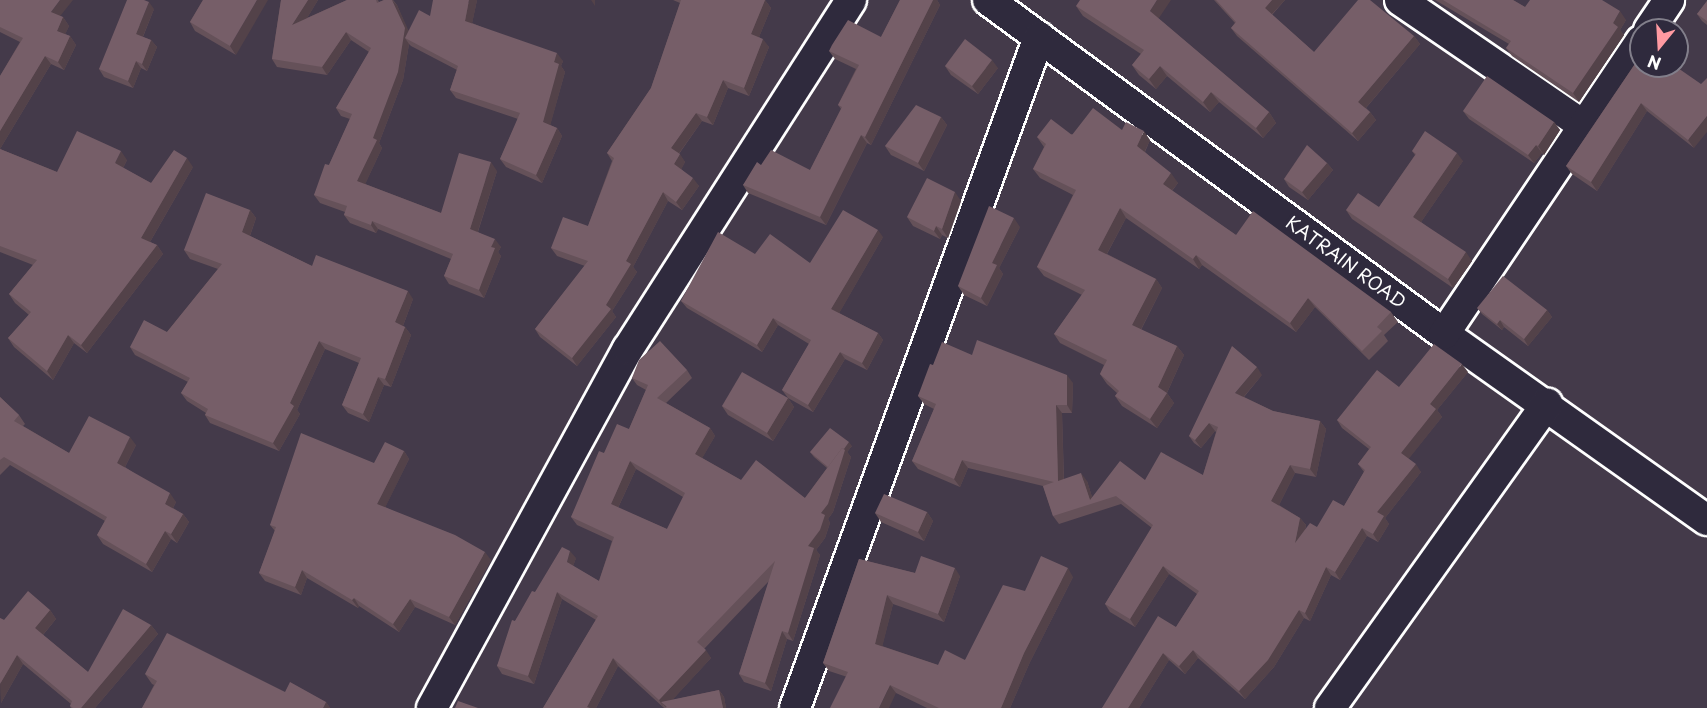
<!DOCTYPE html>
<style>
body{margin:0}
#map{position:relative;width:1707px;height:708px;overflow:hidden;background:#443a4a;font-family:"Playpen Sans",sans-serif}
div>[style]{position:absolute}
.roads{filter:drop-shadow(2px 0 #fff) drop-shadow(-2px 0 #fff) drop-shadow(0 2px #fff) drop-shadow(0 -2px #fff)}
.minor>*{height:30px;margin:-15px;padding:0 15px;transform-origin:15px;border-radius:15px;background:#2f2a3d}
.wall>*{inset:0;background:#655159}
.shaded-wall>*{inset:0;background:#534249}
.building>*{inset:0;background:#765e68}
span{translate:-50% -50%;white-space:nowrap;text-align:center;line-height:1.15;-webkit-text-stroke:6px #2f2a3d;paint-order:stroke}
.street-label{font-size:18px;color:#fff}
.north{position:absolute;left:1629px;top:18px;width:60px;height:60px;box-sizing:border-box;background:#2f2a3d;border:2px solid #827f8b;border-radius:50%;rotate:198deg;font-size:16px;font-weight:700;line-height:24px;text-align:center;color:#fff}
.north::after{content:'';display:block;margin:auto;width:21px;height:27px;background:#ff9aa2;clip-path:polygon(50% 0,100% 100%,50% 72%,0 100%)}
</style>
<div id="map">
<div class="roads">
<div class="minor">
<i style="left:988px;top:0;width:565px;rotate:36.22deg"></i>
<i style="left:1444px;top:334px;width:322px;rotate:35.3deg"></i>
<i style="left:1400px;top:0;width:223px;rotate:34.4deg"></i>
<i style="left:1649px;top:30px;width:36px;rotate:-56deg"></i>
<i style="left:1444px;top:334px;width:353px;rotate:-56.1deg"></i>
<i style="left:432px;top:708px;width:409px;rotate:-61.4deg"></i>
<i style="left:628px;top:349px;width:414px;rotate:-57.4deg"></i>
<i style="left:795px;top:708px;width:714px;rotate:-70.02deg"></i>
<i style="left:1330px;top:708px;width:374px;rotate:-54.5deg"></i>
</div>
</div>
<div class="wall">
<i style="clip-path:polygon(0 0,63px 17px,69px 26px,65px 34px,70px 36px,76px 45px,64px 70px,51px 64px,0 149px,57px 172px,127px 160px,123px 168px,151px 183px,193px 167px,150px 242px,157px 245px,163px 254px,87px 353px,74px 343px,53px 380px,14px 347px,8px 338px,29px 315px,15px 303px,9px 294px,33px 265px,0 252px,0 76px,20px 42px,0 32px)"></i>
<i style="clip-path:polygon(203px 0,236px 55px,195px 31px,190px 22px)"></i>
<i style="clip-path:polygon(281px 0,318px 0,307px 18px,347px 0,378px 0,379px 2px,384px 0,393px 0,397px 5px,408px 31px,430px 16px,477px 0,472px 23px,563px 61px,561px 66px,565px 72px,550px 125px,557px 128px,562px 136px,542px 183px,506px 167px,500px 159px,518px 119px,456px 98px,450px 90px,457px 70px,411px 46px,409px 44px,403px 80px,379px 143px,382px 148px,365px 184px,441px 213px,497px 171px,478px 232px,501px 247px,498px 252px,501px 256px,484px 298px,449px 284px,444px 276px,451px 259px,378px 229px,376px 233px,350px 223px,344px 215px,345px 212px,320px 203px,314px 195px,329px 165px,350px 119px,341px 116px,336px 108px,369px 52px,351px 40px,327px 75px,277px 67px,272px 59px)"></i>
<i style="clip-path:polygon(673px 0,765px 0,771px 8px,759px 37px,769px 47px,749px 96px,728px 88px,713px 125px,702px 121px,679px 154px,685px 162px,681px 169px,699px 186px,682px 210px,668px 201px,633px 267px,637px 272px,612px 311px,616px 317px,577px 366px,540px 337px,535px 329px,585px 266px,557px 256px,551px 248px,588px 226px,612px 161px,607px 153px,651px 88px,680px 3px)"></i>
<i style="clip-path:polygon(900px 0,937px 0,940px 5px,871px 145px,867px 143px,826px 225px,748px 193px,743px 185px,761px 165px,810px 170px,841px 109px,838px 105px,856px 69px,835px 59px,829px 51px,881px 37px)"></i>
<i style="clip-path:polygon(1214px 0,1285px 0,1272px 15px,1314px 52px,1414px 36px,1420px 44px,1366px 108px,1370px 112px,1376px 120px,1358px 141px,1237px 36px,1231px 28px,1235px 23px)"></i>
<i style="clip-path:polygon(1435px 0,1513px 0,1525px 7px,1626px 20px,1620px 30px,1624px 35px,1579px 102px,1512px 56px,1506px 48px,1509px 44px)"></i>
<i style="clip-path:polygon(1707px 1px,1707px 25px,1702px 21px,1697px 14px)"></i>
<i style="clip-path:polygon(1076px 6px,1159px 19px,1269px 112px,1276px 123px,1263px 138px,1219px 102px,1210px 112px,1167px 76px,1156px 89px,1139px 75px,1132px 65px,1141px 54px,1083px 16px)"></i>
<i style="clip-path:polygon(154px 9px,143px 37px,151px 40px,157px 47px,147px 71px,141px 68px,133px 88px,104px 77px,99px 69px)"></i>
<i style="clip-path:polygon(1641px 55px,1694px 148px,1647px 111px,1597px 191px,1572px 174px,1566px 166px)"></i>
<i style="clip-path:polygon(945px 66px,998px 68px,978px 94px,951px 75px)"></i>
<i style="clip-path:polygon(1463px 111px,1554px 122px,1560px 130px,1544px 155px,1542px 153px,1534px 163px,1469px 119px)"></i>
<i style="clip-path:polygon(941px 117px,947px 125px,924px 171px,891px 155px,885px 146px)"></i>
<i style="clip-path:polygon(1122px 130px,1150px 140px,1145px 152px,1178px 183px,1172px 191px,1236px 235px,1391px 312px,1398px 322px,1384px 335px,1388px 341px,1369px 360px,1315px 307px,1296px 332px,1202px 265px,1199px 269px,1126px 218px,1107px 254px,1156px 279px,1162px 288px,1141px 330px,1177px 346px,1184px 355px,1167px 393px,1174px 403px,1157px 428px,1122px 406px,1115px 396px,1117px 393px,1107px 384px,1100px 374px,1104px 365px,1060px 343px,1054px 334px,1082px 295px,1044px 276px,1037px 267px,1073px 195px,1040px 178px,1033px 169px,1044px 147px,1037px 137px)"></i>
<i style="clip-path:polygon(1412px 151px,1463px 161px,1421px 222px,1472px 261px,1453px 288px,1352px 219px,1346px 210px,1379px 207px,1415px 155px)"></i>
<i style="clip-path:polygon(1327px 163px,1333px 170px,1308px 200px,1289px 187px,1284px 179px)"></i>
<i style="clip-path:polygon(961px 201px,948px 238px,942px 235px,940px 239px,913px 226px,907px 217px)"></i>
<i style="clip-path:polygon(250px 210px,256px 218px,250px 236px,312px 266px,413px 299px,403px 326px,405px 327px,411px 335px,391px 387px,384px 385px,369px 422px,348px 413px,342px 405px,359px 363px,325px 349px,297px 410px,300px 414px,279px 451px,210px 423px,205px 415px,206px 413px,187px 401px,181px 393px,188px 382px,135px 355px,130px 347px,167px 332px,218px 269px,190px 259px,184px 250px)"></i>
<i style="clip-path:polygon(1020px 227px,999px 268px,1003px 274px,987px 306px,964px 295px,958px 286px)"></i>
<i style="clip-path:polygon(883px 237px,839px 313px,878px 333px,883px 340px,867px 370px,845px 359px,813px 412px,788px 398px,782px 390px,809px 344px,778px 325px,762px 352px,687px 308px,681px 301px,755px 254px,810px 263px)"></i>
<i style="clip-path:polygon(1477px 308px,1547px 310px,1552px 317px,1528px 346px,1504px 327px,1502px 330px,1482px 314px)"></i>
<i style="clip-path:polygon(972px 355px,1073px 383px,1072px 413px,1062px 413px,1064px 479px,1087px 481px,1092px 497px,1145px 480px,1203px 475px,1216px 432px,1215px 431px,1201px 448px,1194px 443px,1189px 436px,1262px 375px,1244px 397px,1273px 411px,1320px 421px,1326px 429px,1316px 477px,1295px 473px,1279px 505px,1300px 518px,1306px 525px,1305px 530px,1317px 527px,1344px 506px,1364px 472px,1358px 464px,1369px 449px,1342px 428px,1337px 420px,1399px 387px,1468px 372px,1437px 410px,1442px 417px,1408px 459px,1421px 472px,1385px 518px,1389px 524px,1378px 542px,1367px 536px,1340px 580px,1331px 575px,1310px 621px,1304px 618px,1274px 667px,1245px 699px,1198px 658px,1185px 674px,1169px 660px,1139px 708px,1102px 708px,1176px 627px,1197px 594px,1169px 574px,1135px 627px,1110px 612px,1105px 604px,1152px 528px,1121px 504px,1059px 524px,1053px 516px,1043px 486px,968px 468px,960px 487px,918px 469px,912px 461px,934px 409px,924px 404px,918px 396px,933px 365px)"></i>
<i style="clip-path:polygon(evenodd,687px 370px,692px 378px,666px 403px,710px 428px,715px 436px,702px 458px,741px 480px,805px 498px,827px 468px,814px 457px,810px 452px,852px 446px,847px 452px,851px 457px,833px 512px,828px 519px,830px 523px,825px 538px,816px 550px,820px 555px,793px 641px,787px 639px,771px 691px,744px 682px,739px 674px,769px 581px,704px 649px,711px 658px,672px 700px,719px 690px,724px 697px,726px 708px,664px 708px,618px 666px,596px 708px,543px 708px,596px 620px,562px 599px,534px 684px,502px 674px,497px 666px,515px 621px,535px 592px,576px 558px,573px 566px,599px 581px,612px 541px,577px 525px,571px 517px,604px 453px,629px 429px,646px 390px,637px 385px,632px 378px,687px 370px,636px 469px,683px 497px,667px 529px,618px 508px,636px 469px)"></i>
<i style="clip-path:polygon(0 397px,19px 415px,25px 424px,23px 426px,69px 453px,136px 445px,125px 467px,176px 502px,173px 508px,183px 514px,189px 522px,177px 543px,171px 539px,152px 572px,103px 544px,97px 535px,105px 521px,10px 465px,0 475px)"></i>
<i style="clip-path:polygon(788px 398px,794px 407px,773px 441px,728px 415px,722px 406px)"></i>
<i style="clip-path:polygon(404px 451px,409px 459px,385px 507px,491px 560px,455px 625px,415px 607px,399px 632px,359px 606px,358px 608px,307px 578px,301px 595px,265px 581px,259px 573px,275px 531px,270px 525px)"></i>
<i style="clip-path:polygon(927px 512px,933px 521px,924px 541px,881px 522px,875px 513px)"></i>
<i style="clip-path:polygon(859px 559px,915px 573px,960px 576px,944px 622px,893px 604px,882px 646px,938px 665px,965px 660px,1025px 591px,1073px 577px,1030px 662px,1010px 708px,927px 708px,896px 693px,829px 671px,823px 663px)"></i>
<i style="clip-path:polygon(50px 610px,56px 619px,43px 635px,88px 672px,151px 625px,158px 634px,95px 708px,71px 708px,70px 706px,71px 704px,23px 664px,1px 703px,0 618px,4px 620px)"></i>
<i style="clip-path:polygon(145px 674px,285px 692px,326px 702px,330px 708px,142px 708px,154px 685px,152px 684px)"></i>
</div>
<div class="shaded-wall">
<i style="clip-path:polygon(60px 0,73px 0,57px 20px,51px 12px)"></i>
<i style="clip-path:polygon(257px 0,268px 0,236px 55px,230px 46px)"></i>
<i style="clip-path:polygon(308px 0,318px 0,298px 33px,292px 25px)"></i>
<i style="clip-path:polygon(392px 0,397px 5px,411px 36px,405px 38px,409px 44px,403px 80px,379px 143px,382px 148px,363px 189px,357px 181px,373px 138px)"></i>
<i style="clip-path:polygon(469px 0,477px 0,471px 29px,465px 21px)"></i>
<i style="clip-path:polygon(591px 0,595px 0,595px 6px)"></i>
<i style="clip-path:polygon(765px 0,771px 8px,757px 42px,751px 34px)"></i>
<i style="clip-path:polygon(933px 0,937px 0,940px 5px,871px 145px,865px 137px)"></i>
<i style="clip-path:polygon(1157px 0,1171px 0,1157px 21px,1150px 11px)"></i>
<i style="clip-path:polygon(1272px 0,1285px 0,1270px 16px,1265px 8px)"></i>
<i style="clip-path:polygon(149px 2px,154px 9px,141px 41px,136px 34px)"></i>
<i style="clip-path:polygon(1620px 11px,1626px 20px,1620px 30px,1624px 35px,1579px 102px,1573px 93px)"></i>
<i style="clip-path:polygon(63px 17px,69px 26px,63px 39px,57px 31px)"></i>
<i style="clip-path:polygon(346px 32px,351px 40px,327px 75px,322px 67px)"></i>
<i style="clip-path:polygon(70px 36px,76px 45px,64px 70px,58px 62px)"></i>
<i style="clip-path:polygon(1414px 36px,1420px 44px,1364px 110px,1358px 102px)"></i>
<i style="clip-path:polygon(763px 39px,769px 47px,749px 96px,744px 88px)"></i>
<i style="clip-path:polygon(151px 40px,157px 47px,147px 71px,142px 64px)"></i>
<i style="clip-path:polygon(557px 53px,563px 61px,561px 66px,565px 72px,549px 130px,543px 122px,554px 62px)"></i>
<i style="clip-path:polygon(45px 56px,51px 64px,0 149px,0 131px)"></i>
<i style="clip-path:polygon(992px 60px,998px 68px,978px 94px,972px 86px)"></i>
<i style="clip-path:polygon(136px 61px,141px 68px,133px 88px,128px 81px)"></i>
<i style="clip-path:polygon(1160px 66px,1167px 76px,1156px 89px,1149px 79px)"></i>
<i style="clip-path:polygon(723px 80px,728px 88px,713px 125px,707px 117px)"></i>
<i style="clip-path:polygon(1211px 92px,1219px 102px,1210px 112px,1203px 102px)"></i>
<i style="clip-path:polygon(1641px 103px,1647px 111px,1597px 191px,1591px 182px)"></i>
<i style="clip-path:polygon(1269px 112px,1276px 123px,1263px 138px,1256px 128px)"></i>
<i style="clip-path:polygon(1370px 112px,1376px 120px,1358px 141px,1352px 133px)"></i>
<i style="clip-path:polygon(696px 113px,702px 121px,677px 156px,671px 148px)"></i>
<i style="clip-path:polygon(1707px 116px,1707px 132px,1694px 148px,1688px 140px)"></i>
<i style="clip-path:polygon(941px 117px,947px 125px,924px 171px,918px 163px)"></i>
<i style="clip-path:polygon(1554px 122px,1560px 130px,1544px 155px,1538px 146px)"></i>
<i style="clip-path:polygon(557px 128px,562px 136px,542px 183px,536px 175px)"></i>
<i style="clip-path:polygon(1144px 131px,1150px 140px,1143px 155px,1137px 146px)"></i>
<i style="clip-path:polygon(861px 135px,867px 143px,826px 225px,820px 217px)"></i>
<i style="clip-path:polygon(1536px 145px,1542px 153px,1534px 163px,1528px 155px)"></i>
<i style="clip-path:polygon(121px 151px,127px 160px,121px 172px,115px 163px)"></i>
<i style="clip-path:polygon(1457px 153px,1463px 161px,1419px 225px,1413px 217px)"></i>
<i style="clip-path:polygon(680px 154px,685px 162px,680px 172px,674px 164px)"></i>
<i style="clip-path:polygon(187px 158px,193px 167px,147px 247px,141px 238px)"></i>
<i style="clip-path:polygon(491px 162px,497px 171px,476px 237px,470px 229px)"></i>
<i style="clip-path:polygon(1327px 163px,1333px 170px,1308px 200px,1302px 192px)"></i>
<i style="clip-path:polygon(1171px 173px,1178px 183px,1169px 194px,1163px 184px)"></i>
<i style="clip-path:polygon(693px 178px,699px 186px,682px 210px,676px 202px)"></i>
<i style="clip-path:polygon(663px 192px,668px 201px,633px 267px,637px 272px,612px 311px,616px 317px,577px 366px,572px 358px,626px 261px)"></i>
<i style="clip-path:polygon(955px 192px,961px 201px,948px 238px,942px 229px)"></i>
<i style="clip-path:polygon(1120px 208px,1126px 218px,1104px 259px,1098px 250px)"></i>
<i style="clip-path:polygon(250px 210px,256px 218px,248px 241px,242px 232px)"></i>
<i style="clip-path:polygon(1014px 218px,1020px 227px,999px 268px,1003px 274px,987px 306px,981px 298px,992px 263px)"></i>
<i style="clip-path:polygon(372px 221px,378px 229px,376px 233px,371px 225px)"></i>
<i style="clip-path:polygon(936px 226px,942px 235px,940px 239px,934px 231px)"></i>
<i style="clip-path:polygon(878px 230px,883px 237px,837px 317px,831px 309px)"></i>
<i style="clip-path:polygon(495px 239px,501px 247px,498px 252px,501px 256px,484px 298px,479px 290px,491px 247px)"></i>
<i style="clip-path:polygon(157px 245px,163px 254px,87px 353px,81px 345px)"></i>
<i style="clip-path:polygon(1466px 252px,1472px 261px,1453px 288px,1448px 279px)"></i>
<i style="clip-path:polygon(1196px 255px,1202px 265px,1199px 269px,1193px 259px)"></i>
<i style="clip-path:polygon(1156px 279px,1162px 288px,1138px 335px,1132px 325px)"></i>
<i style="clip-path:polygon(408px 291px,413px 299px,401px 331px,395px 322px)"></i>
<i style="clip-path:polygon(1308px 298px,1315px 307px,1296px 332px,1290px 323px)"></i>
<i style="clip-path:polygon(1547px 310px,1552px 317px,1528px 346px,1524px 339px)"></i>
<i style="clip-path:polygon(773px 318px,778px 325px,762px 352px,757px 345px)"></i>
<i style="clip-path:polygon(1500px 320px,1504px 327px,1502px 330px,1497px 324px)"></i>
<i style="clip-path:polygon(405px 327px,411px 335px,391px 387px,385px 379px)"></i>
<i style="clip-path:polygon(878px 333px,883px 340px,867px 370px,862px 363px)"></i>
<i style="clip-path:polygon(68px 335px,74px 343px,53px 380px,47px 371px)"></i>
<i style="clip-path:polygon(319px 341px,325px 349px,297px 410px,300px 414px,279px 451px,273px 443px,290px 403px)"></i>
<i style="clip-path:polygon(1177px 346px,1184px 355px,1165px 397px,1158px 387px)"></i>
<i style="clip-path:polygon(840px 352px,845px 359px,813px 412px,808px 405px)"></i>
<i style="clip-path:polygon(1462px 364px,1468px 372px,1437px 410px,1442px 417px,1407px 461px,1401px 453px,1430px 404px)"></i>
<i style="clip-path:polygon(1257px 367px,1262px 375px,1240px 401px,1235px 393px)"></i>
<i style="clip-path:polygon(1067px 375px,1073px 383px,1072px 413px,1067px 405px)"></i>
<i style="clip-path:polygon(378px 377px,384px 385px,369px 422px,363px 414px)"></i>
<i style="clip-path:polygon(1167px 393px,1174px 403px,1157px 428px,1150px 419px)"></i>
<i style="clip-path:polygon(788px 398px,794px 407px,773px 441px,767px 433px)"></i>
<i style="clip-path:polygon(1056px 405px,1062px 413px,1064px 489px,1058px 481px)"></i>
<i style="clip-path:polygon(1320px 421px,1326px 429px,1316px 477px,1310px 469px)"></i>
<i style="clip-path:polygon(1209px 423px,1215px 431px,1201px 448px,1195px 440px)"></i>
<i style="clip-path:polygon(710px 428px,715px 436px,700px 462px,695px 454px)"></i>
<i style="clip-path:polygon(130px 437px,136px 445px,123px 471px,117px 463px)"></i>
<i style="clip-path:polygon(849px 442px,852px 446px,847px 452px,851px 457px,833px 512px,828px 519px,830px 523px,825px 538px,816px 550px,820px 555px,793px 641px,788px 633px,808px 546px,821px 513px,829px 467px)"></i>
<i style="clip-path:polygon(404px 451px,409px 459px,383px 512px,377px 504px)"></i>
<i style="clip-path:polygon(962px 460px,968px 468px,960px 487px,954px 479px)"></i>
<i style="clip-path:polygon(630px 461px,636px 469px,616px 512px,611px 504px)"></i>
<i style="clip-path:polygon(1416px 464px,1421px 472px,1385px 518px,1389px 524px,1378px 542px,1373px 534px,1377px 512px)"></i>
<i style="clip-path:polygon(1290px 465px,1295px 473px,1277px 509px,1271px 501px)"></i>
<i style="clip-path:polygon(1081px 473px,1087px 481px,1094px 503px,1090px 500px)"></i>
<i style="clip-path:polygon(170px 493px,176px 502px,171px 512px,165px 504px)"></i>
<i style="clip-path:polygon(927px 512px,933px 521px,924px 541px,918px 532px)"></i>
<i style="clip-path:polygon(183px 514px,189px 522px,177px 543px,171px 534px)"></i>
<i style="clip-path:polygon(1300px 518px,1306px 525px,1300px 551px,1295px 543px)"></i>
<i style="clip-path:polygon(1362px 528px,1367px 536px,1340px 580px,1335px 572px)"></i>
<i style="clip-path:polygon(165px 531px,171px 539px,152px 572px,146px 564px)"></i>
<i style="clip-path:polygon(570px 551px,576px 558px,572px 569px,567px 562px)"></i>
<i style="clip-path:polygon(485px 552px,491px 560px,455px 625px,449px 617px)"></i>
<i style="clip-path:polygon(1163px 566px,1169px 574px,1135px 627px,1130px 619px)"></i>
<i style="clip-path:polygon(1326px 567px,1331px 575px,1310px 621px,1305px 613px)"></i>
<i style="clip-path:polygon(955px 568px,960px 576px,944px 622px,938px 614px)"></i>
<i style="clip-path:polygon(1068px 568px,1073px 577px,1030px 662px,1010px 708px,1001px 708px,1024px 653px)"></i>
<i style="clip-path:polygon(302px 570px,307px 578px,301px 595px,295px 587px)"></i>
<i style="clip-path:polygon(557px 592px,562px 599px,534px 684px,528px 676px)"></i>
<i style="clip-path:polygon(887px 595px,893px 604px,881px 652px,875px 644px)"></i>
<i style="clip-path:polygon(354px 598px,359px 606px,358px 608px,352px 600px)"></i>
<i style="clip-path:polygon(410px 599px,415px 607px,399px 632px,393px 624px)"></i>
<i style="clip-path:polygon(50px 610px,56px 619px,41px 637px,35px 628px)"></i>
<i style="clip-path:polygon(1299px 610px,1304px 618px,1274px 667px,1245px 699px,1239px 691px)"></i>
<i style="clip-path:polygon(151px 625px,158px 634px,95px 708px,81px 708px)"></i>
<i style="clip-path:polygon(782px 631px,787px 639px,771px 691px,765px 683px)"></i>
<i style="clip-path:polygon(706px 650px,711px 658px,666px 707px,661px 702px,664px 708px,659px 700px)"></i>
<i style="clip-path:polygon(1193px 650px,1198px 658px,1185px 674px,1179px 666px)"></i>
<i style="clip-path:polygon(1163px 653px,1169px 660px,1139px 708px,1128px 708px)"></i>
<i style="clip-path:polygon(17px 655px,23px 664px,1px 703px,0 684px)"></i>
<i style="clip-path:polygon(613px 658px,618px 666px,596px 708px,588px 708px,587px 707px)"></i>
<i style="clip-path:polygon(890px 685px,896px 693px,889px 708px,879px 708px)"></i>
<i style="clip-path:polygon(719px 690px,724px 697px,726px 708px,723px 708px)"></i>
<i style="clip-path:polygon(326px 702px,330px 708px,323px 708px)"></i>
</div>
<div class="building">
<i style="clip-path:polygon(0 0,60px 0,51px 12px,63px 17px,57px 31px,70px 36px,58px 62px,45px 56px,0 131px,0 76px,23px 38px,0 27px)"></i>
<i style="clip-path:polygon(127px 0,144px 0,149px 2px,136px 34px,151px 40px,142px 64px,136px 61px,128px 81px,99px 69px)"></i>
<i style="clip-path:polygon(203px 0,257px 0,230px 46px,190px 22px)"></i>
<i style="clip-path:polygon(281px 0,308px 0,292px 25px,347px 0,376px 0,377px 3px,384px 0,392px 0,405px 28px,398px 72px,373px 138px,377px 140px,357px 181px,441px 213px,459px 153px,491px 162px,470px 229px,495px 239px,491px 247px,495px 248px,479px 290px,444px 276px,453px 254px,372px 221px,371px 225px,344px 215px,347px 206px,314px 195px,325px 164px,329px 165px,352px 114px,336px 108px,371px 48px,346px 32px,322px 67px,272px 59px)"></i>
<i style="clip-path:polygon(433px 0,469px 0,465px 21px,557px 53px,554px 62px,559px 64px,543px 122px,557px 128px,536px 175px,500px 159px,520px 113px,450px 90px,458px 66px,405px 38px,419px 10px,430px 16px)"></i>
<i style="clip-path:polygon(681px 0,765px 0,751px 34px,763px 39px,744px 88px,723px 80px,707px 117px,696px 113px,671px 148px,680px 154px,674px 164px,693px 178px,676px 202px,663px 192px,626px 261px,631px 264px,606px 305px,611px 309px,572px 358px,535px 329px,588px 261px,551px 248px,563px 217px,588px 226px,614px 158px,607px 153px,651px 88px)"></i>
<i style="clip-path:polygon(900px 0,933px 0,865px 137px,861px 135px,820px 217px,743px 185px,757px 162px,761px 165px,771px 150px,810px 170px,842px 107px,838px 105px,859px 65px,829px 51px,832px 45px,848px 20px,881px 37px)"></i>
<i style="clip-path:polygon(1080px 0,1157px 0,1150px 11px,1269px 112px,1256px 128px,1211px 92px,1203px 102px,1160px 66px,1149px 79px,1132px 65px,1144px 50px,1076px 6px)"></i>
<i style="clip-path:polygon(1216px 0,1272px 0,1265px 8px,1314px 52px,1358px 0,1370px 0,1414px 36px,1358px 102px,1370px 112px,1352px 133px,1231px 28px,1236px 22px)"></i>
<i style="clip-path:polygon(1443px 0,1513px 0,1525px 7px,1530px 0,1602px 0,1620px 11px,1613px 23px,1618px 27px,1573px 93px,1506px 48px,1511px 41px)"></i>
<i style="clip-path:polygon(1707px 1px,1707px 21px,1697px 14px)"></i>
<i style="clip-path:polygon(965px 39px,992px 60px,972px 86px,945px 66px)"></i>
<i style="clip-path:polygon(1641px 55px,1641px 66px,1675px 66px,1701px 84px,1707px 78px,1707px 116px,1688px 140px,1641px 103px,1591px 182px,1566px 166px)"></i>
<i style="clip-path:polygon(1487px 76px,1554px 122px,1538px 146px,1536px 145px,1528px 155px,1463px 111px)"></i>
<i style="clip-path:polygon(916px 105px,941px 117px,918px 163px,885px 146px)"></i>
<i style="clip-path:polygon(1093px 108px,1122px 130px,1126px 122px,1144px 131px,1137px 146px,1171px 173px,1163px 184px,1236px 235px,1253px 211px,1391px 312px,1377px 327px,1382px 331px,1362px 351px,1308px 298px,1290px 323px,1196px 255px,1193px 259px,1120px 208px,1098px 250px,1156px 279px,1132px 325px,1177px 346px,1158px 387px,1167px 393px,1150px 419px,1115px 396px,1119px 391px,1100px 374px,1107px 360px,1054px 334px,1085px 290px,1037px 267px,1076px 190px,1033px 169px,1046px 144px,1037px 137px,1051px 119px,1072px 135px)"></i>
<i style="clip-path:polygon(77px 131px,121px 151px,115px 163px,151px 183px,174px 150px,187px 158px,141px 238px,157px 245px,81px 345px,68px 335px,47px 371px,8px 338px,31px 312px,9px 294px,37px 260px,0 246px,0 149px,57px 172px)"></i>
<i style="clip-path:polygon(1425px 131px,1457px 153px,1413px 217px,1466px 252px,1448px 279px,1346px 210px,1358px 193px,1379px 207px,1416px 154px,1412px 151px)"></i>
<i style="clip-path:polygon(1307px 145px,1327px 163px,1302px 192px,1284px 179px)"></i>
<i style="clip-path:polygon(927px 178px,955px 192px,942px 229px,936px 226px,934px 231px,907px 217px)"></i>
<i style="clip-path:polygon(206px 193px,250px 210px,242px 232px,312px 266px,316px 255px,408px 291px,395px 322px,405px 327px,385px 379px,378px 377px,363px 414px,342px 405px,361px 358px,319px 341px,290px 403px,294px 406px,273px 443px,205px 415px,208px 409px,181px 393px,190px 378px,130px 347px,144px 320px,167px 332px,222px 264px,184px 250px)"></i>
<i style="clip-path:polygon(989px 206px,1014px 218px,992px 263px,997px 265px,981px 298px,958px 286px)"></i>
<i style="clip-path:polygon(843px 210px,878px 230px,831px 309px,878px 333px,862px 363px,840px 352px,808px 405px,782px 390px,811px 340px,773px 318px,757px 345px,681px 301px,718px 232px,755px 254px,770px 234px,810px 263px)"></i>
<i style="clip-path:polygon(1503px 276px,1547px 310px,1524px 339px,1500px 320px,1497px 324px,1477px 308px)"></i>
<i style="clip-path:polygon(977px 340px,1067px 375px,1067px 405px,1056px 405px,1058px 481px,1081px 473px,1090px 500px,1120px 461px,1145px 480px,1161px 452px,1203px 475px,1218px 427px,1209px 423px,1195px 440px,1189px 436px,1232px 346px,1257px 367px,1235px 393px,1273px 411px,1320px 421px,1310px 469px,1290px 465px,1271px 501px,1300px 518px,1295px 543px,1310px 523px,1317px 527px,1333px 500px,1344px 506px,1365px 470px,1358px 464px,1371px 447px,1337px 420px,1377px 370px,1399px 387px,1434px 344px,1462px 364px,1430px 404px,1436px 409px,1401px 453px,1416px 464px,1377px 512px,1384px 516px,1373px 534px,1362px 528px,1335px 572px,1326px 567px,1305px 613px,1299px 610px,1268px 660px,1239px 691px,1193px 650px,1179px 666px,1163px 653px,1128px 708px,1102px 708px,1158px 616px,1176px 627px,1199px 591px,1163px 566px,1130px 619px,1105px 604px,1153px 525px,1116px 496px,1053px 516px,1043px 486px,1054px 482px,962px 460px,954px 479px,912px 461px,936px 404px,918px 396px,930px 364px,933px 365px,942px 342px,972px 355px)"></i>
<i style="clip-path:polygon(evenodd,660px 341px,687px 370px,657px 398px,710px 428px,695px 454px,741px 480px,756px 460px,805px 498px,842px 448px,845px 450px,828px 504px,821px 513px,825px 515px,820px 530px,808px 546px,814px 548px,788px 633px,782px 631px,765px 683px,739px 674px,775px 561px,697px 642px,706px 650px,659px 700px,613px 658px,587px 707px,590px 708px,543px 708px,598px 616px,557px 592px,528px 676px,497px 666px,512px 620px,515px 621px,532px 591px,535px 592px,562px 547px,570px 551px,567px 562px,599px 581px,614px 537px,571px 517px,599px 451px,604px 453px,617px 424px,629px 429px,648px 385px,632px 378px,639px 360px,660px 341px,630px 461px,685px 493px,667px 529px,611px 504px,630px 461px)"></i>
<i style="clip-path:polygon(742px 372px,788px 398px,767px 433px,722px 406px)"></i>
<i style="clip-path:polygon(0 397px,19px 415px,14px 421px,69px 453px,89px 416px,130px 437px,117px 463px,170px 493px,165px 504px,183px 514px,171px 534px,165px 531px,146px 564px,97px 535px,107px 517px,4px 457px,0 460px)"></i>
<i style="clip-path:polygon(830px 428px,849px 442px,844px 449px,842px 448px,828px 467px,810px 452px)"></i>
<i style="clip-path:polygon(301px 433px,374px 463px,385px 442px,404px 451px,377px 504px,455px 535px,485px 552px,449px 617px,410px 599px,393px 624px,354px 598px,352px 600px,302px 570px,295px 587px,259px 573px,276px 527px,270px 525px)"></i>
<i style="clip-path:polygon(884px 494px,927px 512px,918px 532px,875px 513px)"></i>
<i style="clip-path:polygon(921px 556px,955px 568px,938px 614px,887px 595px,875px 644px,938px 665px,945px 650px,965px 660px,1003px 585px,1025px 591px,1041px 556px,1068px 568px,1024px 653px,1001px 708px,939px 708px,890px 685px,879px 708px,830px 708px,848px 672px,823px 663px,859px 559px,915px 573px)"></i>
<i style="clip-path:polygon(28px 591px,50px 610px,35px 628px,88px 672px,123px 609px,151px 625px,81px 708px,73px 708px,70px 706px,72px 701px,17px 655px,0 684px,0 618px,4px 620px)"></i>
<i style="clip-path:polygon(167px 633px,285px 692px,290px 682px,326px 702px,323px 708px,142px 708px,157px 681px,145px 674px)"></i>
<i style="clip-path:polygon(719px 690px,723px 708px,665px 708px,667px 707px,661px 702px)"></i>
<i style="clip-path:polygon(458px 701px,478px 708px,455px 708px)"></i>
</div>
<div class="street-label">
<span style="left:1346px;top:262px;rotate:36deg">KATRAIN ROAD</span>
</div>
<div class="north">N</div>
</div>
